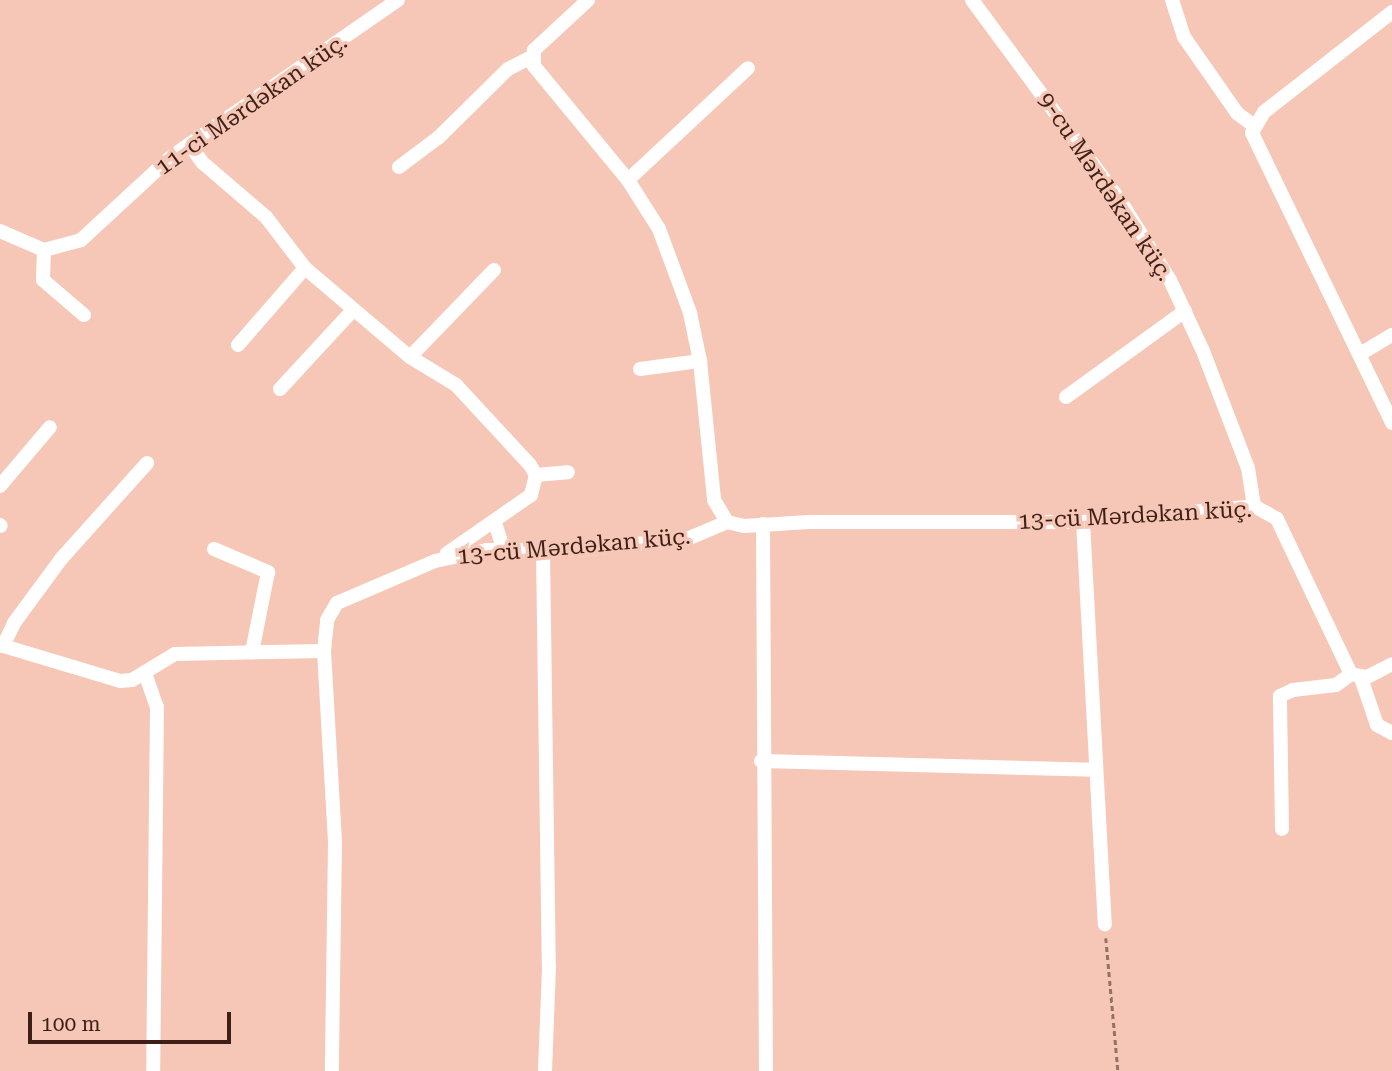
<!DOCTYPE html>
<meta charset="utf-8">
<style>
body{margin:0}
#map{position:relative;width:1392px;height:1071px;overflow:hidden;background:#f6c7b7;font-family:"Roboto Serif",serif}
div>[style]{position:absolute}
.path>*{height:2.5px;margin-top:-1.25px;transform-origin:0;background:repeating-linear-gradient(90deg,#967063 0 5px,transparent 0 8.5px)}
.street>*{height:14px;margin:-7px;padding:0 7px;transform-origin:7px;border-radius:7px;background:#fff}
span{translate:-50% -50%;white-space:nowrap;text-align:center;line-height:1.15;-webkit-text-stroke:7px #f6c7b7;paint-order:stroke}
.street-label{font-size:23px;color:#3d1f16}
.scale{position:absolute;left:28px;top:1012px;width:203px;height:32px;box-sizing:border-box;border:4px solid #3d1f16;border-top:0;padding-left:9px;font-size:21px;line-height:24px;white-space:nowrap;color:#3d1f16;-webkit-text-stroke:5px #f6c7b7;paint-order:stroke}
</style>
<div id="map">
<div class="path">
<i style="left:1106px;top:938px;width:134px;rotate:84.8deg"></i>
</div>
<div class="street">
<i style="left:588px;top:0;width:74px;rotate:137.2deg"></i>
<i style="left:534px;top:50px;width:16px;rotate:90deg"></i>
<i style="left:534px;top:66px;width:148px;rotate:50.5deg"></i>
<i style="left:628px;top:180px;width:58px;rotate:57.7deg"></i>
<i style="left:659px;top:229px;width:90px;rotate:69.7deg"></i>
<i style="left:690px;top:313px;width:49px;rotate:78.2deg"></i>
<i style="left:700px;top:361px;width:140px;rotate:84.2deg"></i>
<i style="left:714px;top:500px;width:26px;rotate:59deg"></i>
<i style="left:972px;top:0;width:251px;rotate:53.6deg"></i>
<i style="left:1121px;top:202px;width:92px;rotate:57.9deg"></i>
<i style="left:1170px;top:280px;width:78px;rotate:65.1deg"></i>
<i style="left:1203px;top:351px;width:125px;rotate:69deg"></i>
<i style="left:1248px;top:468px;width:38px;rotate:81deg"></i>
<i style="left:1172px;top:0;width:39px;rotate:72deg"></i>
<i style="left:1184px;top:37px;width:93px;rotate:55.1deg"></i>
<i style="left:1237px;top:113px;width:20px;rotate:37deg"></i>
<i style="left:1392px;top:12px;width:162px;rotate:142deg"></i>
<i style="left:1264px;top:112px;width:24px;rotate:120deg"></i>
<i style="left:1252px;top:133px;width:322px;rotate:64.2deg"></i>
<i style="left:189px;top:144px;width:24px;rotate:54deg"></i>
<i style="left:203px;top:163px;width:83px;rotate:40.6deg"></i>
<i style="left:266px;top:217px;width:64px;rotate:52.6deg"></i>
<i style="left:305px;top:268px;width:138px;rotate:40.3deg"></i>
<i style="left:410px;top:357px;width:54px;rotate:31.3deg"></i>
<i style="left:456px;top:385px;width:109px;rotate:47.2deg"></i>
<i style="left:530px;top:465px;width:12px;rotate:59deg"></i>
<i style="left:536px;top:475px;width:21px;rotate:104deg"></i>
<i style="left:531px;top:495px;width:103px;rotate:145.2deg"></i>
<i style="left:399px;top:167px;width:50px;rotate:-36.9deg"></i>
<i style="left:439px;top:137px;width:97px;rotate:-44.6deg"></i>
<i style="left:508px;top:69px;width:27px;rotate:-27deg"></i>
<i style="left:628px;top:180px;width:164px;rotate:-43deg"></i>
<i style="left:0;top:231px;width:48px;rotate:23.4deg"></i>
<i style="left:44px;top:250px;width:38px;rotate:-15deg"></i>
<i style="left:81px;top:240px;width:122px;rotate:-42.7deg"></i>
<i style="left:171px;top:157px;width:276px;rotate:-34.7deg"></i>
<i style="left:44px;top:250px;width:30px;rotate:92deg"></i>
<i style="left:43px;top:280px;width:54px;rotate:40.5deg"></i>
<i style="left:238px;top:345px;width:102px;rotate:-49deg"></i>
<i style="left:1360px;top:354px;width:37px;rotate:-31deg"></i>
<i style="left:410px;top:357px;width:121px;rotate:-46deg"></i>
<i style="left:640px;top:369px;width:61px;rotate:-7.6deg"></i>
<i style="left:280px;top:389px;width:108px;rotate:-47.3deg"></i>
<i style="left:1066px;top:397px;width:147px;rotate:-35.9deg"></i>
<i style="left:536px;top:475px;width:32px;rotate:-5deg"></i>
<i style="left:0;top:486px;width:77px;rotate:-49.7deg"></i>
<i style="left:727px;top:522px;width:17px;rotate:13deg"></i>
<i style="left:744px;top:526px;width:65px;rotate:-3.5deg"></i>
<i style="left:809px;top:522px;width:274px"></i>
<i style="left:1083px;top:522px;width:172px;rotate:-5.3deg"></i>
<i style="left:1254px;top:506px;width:26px;rotate:29deg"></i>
<i style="left:1277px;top:519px;width:172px;rotate:64.5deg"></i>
<i style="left:1351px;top:674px;width:16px;rotate:11deg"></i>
<i style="left:1367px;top:677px;width:28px;rotate:-27deg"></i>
<i style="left:1083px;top:522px;width:403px;rotate:86.9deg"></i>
<i style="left:495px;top:523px;width:28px;rotate:72deg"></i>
<i style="left:763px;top:524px;width:547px;rotate:89.69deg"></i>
<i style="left:0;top:525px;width:1px;rotate:45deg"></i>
<i style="left:214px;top:549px;width:59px;rotate:23.1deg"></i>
<i style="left:268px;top:572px;width:82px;rotate:101.3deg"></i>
<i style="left:543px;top:551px;width:416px;rotate:89.2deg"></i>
<i style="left:549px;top:967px;width:104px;rotate:92.2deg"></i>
<i style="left:0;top:645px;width:125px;rotate:16.7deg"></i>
<i style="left:120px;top:681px;width:12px;rotate:-5deg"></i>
<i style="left:132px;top:680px;width:50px;rotate:-31.2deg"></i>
<i style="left:175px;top:654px;width:149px;rotate:-1.2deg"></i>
<i style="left:324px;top:651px;width:31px;rotate:-84deg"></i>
<i style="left:327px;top:620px;width:20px;rotate:-60deg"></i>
<i style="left:337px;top:603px;width:107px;rotate:-23.2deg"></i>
<i style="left:435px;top:561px;width:53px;rotate:-11.9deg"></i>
<i style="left:487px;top:550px;width:90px"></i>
<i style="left:577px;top:550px;width:111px;rotate:-5.7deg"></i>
<i style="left:687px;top:539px;width:43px;rotate:-23deg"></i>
<i style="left:3px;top:646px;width:25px;rotate:-64deg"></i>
<i style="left:14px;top:623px;width:79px;rotate:-53.7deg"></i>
<i style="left:61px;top:559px;width:129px;rotate:-48.1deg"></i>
<i style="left:324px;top:651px;width:192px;rotate:86.7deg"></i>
<i style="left:335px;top:843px;width:228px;rotate:90.8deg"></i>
<i style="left:145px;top:673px;width:36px;rotate:71deg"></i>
<i style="left:157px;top:707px;width:364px;rotate:90.6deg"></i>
<i style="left:1361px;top:678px;width:50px;rotate:71.2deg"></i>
<i style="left:1377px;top:725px;width:17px;rotate:28deg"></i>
<i style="left:761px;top:761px;width:333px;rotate:1.5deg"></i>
<i style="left:1282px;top:829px;width:133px;rotate:-90.9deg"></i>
<i style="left:1280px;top:696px;width:14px;rotate:-25deg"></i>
<i style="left:1293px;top:690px;width:43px;rotate:-6.6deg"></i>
<i style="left:1336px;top:685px;width:19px;rotate:-36deg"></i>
</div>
<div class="street-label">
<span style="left:252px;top:105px;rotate:-35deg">11-ci Mərdəkan küç.</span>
<span style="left:1105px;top:187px;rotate:56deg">9-cu Mərdəkan küç.</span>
<span style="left:1135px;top:516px;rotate:-3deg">13-cü Mərdəkan küç.</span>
<span style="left:574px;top:547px;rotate:-5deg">13-cü Mərdəkan küç.</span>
</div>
<div class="scale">100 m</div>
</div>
